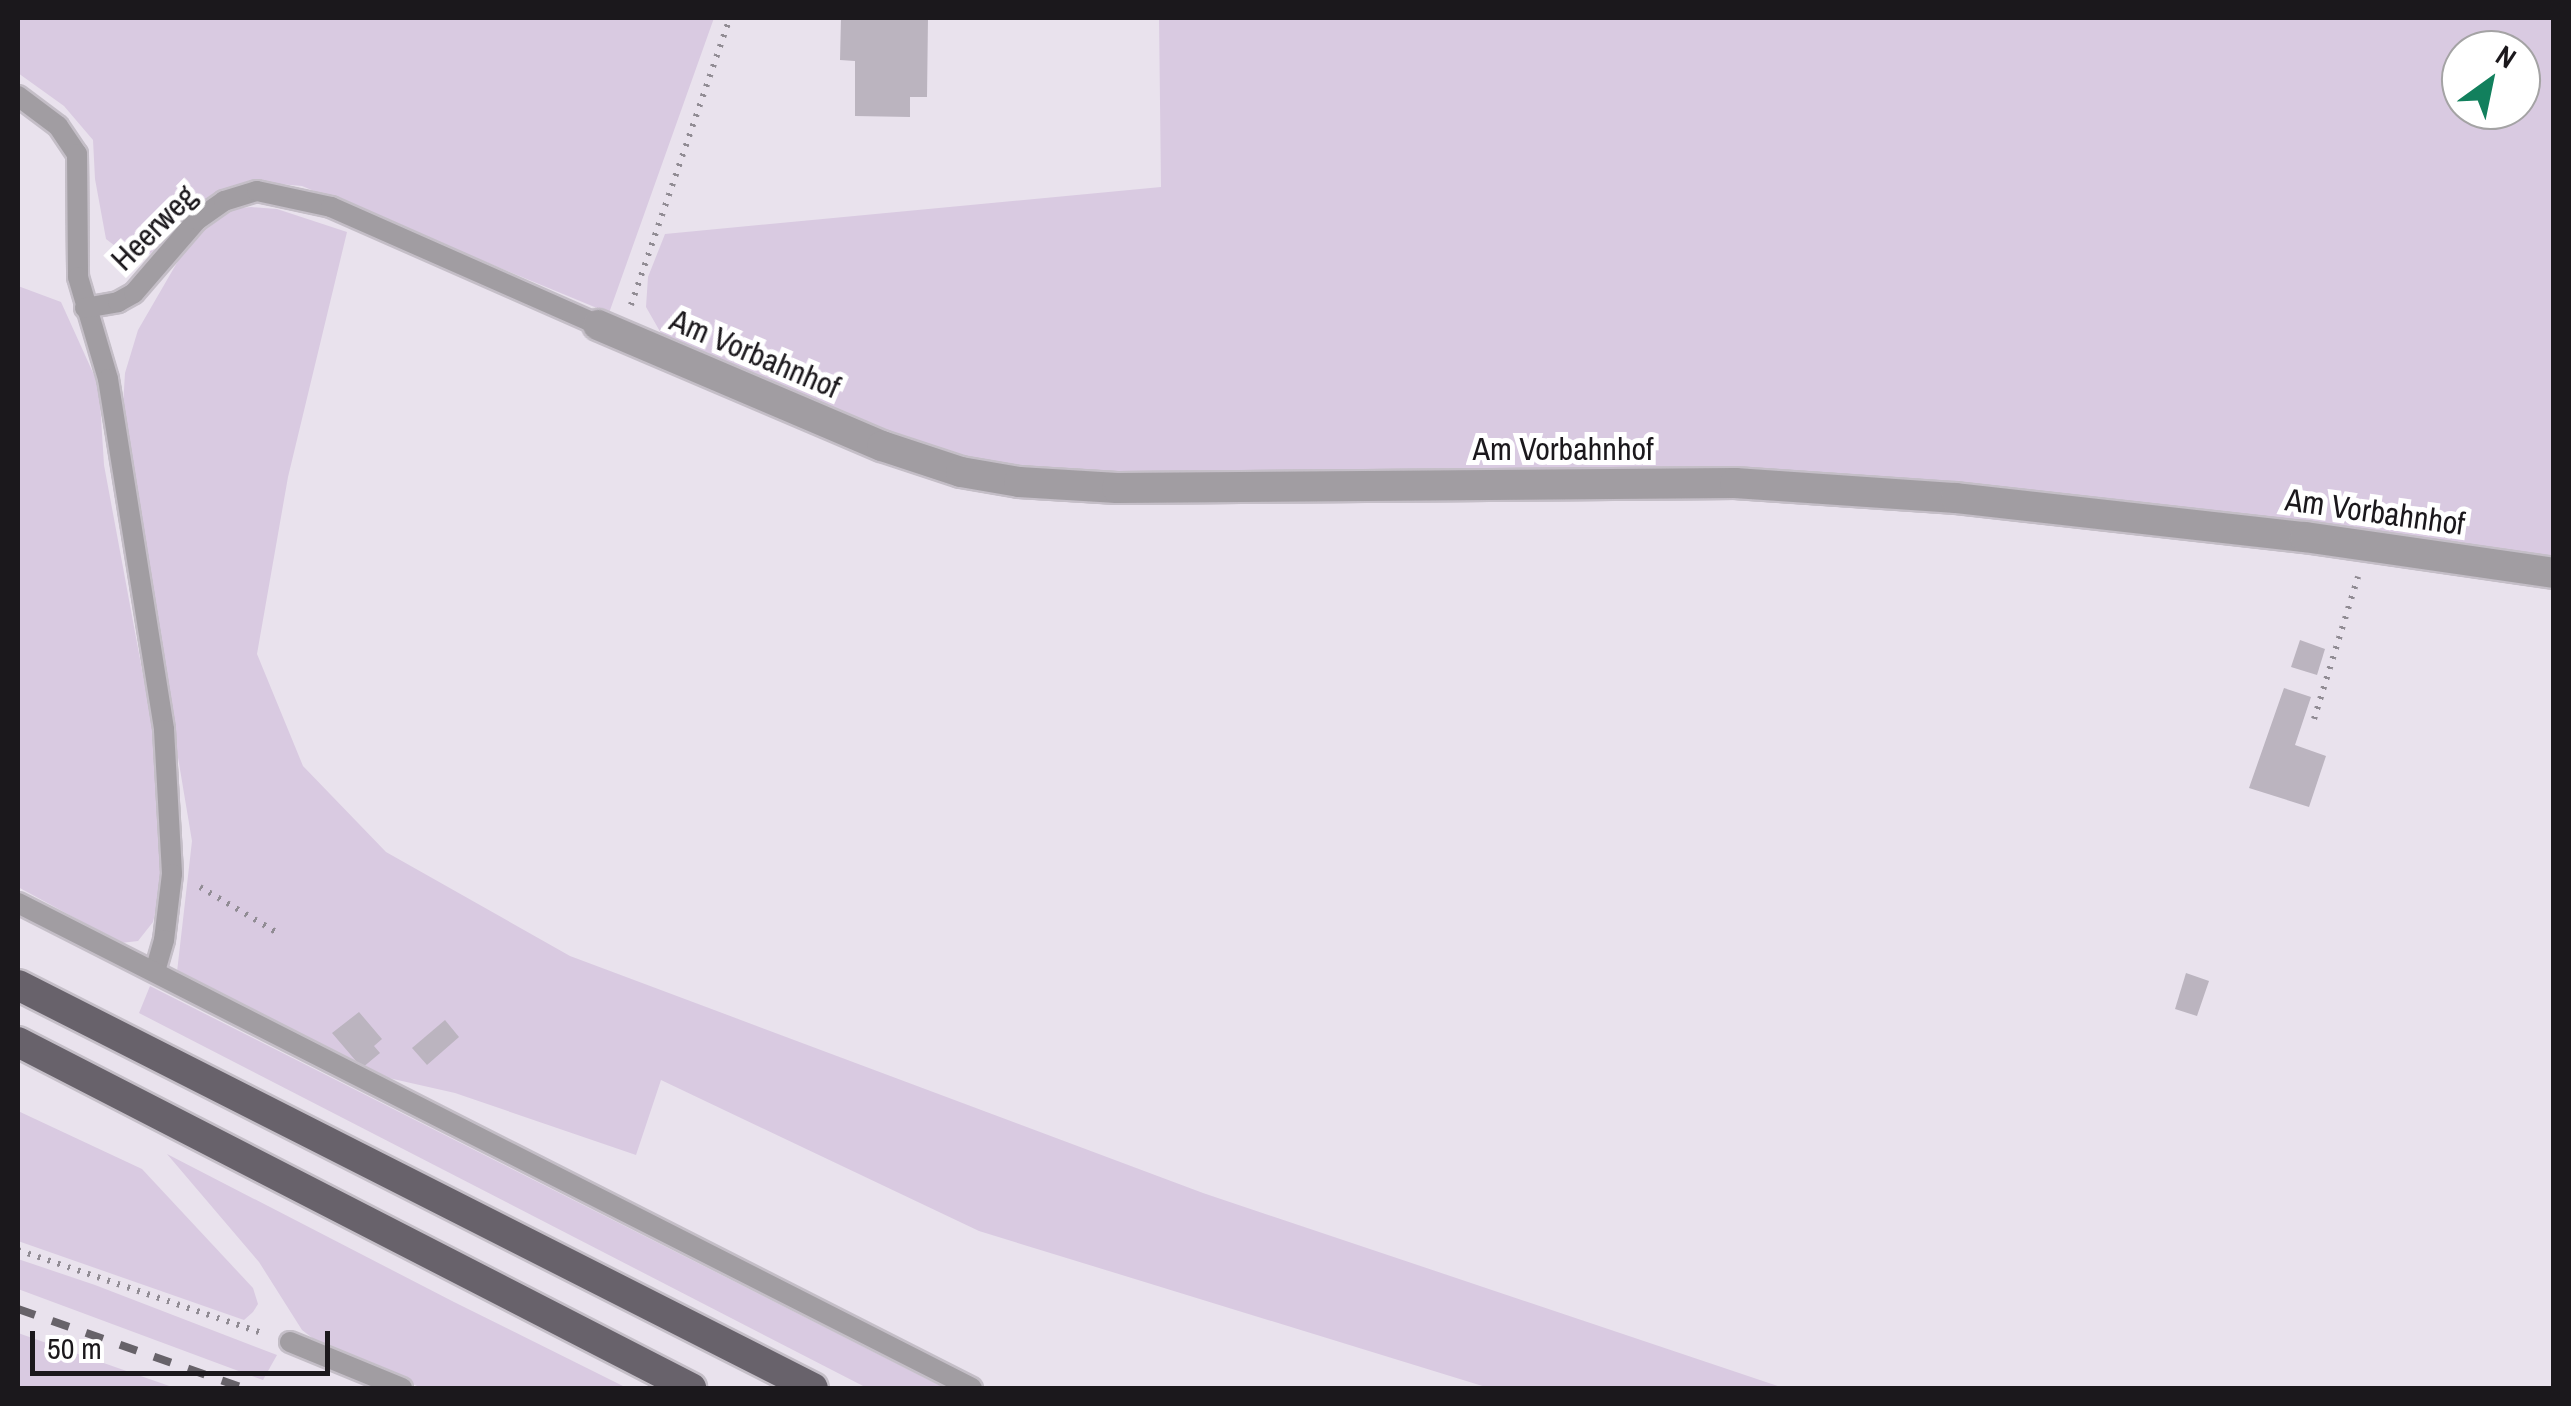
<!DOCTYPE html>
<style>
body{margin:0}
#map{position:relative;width:2571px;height:1406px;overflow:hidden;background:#e9e2ed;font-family:"Archivo Narrow",sans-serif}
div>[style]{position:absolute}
.green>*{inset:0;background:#d9cae1}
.building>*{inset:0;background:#bbb4bf}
.path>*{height:6px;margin-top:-3px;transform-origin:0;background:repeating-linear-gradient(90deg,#918c94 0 2.5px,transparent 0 10.5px)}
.roads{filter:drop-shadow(2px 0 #c4bec7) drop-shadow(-2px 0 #c4bec7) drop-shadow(0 2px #c4bec7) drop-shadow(0 -2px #c4bec7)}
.service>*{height:20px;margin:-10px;padding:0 10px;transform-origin:10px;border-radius:10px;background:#a19da2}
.minor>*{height:30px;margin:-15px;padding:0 15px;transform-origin:15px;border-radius:15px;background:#a19da2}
.primary>*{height:30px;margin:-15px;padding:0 15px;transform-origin:15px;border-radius:15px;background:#68626b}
.rail>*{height:8px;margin-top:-4px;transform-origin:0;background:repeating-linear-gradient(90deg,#676269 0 18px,transparent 0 36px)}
span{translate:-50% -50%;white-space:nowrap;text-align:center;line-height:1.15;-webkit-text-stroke:10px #fff;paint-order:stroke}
.street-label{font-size:32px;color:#1b181c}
.frame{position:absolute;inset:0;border:20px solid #1b181c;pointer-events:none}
.north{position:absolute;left:2441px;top:30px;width:100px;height:100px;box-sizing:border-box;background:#fff;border:2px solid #a4a3a4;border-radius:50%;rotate:33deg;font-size:28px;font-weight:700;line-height:40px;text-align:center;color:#1b181c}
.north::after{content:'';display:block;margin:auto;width:35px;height:45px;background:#12805d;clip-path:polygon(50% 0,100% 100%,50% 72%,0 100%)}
.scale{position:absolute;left:30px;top:1331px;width:300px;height:45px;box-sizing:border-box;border:5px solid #1b181c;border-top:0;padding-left:12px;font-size:30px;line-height:35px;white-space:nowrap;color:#1b181c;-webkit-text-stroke:8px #fff;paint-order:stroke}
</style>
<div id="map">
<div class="green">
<i style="clip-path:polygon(18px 18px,714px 18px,609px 313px,302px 186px,257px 182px,212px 197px,150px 254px,132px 259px,106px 239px,95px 179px,93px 140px,64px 106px,18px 73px)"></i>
<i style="clip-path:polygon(evenodd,1159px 18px,2553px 18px,2553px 564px,2328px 525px,1733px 467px,1116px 479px,1018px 472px,887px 438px,688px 354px,662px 335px,646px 307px,648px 277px,665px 234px,1161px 187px,1159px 18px,2461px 50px,2521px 50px,2521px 110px,2461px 110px,2461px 50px)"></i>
<i style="clip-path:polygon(251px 207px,277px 209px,347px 232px,288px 477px,257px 654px,303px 766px,386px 852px,570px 956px,1203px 1193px,1784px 1388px,1489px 1388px,979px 1231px,661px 1080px,636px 1155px,455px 1093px,371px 1074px,177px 972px,192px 841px,132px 483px,123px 406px,125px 373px,138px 330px,182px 254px,208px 225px,232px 209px)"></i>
<i style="clip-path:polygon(18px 286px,61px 302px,99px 386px,104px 465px,153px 729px,163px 877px,153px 922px,138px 941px,121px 943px,18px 887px)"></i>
<i style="clip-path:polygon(150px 986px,674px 1251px,945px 1388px,867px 1388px,139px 1013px)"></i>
<i style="clip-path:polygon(18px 1111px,142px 1169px,253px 1288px,258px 1304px,253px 1312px,244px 1320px,18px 1241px)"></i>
<i style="clip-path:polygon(167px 1154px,454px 1302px,627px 1388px,422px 1388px,328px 1350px,302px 1330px,259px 1262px)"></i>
<i style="clip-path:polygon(18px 1259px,95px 1285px,277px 1355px,263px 1380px,18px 1289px)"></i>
<i style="clip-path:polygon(18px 1333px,175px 1388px,18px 1388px)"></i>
</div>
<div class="building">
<i style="clip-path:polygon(841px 18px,928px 18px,927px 97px,910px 97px,910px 117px,855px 116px,855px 61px,840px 60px)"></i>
<i style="clip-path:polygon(2300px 640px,2325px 649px,2317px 675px,2291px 667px)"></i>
<i style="clip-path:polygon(2284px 688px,2311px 697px,2295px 745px,2326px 756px,2309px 807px,2249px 788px)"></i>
<i style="clip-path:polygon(2186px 973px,2209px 981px,2197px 1016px,2175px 1009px)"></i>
<i style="clip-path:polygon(359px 1012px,382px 1039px,374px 1046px,380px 1053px,362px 1068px,332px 1033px)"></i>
<i style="clip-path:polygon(445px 1020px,459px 1037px,427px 1065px,412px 1048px)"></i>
</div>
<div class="path">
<i style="left:631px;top:305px;width:304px;rotate:-71deg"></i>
<i style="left:2314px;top:719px;width:149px;rotate:-72.8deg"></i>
<i style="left:200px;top:887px;width:88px;rotate:30.6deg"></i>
<i style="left:18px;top:1250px;width:258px;rotate:18.8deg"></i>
</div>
<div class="roads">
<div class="service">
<i style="left:18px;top:96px;width:50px;rotate:36.9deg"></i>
<i style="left:58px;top:126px;width:34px;rotate:56deg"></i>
<i style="left:77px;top:154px;width:123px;rotate:89.5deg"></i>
<i style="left:78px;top:277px;width:106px;rotate:73.6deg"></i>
<i style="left:108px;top:379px;width:355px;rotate:80.9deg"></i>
<i style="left:164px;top:730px;width:144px;rotate:86.8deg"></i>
<i style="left:172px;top:874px;width:66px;rotate:96.9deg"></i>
<i style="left:164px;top:940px;width:32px;rotate:106deg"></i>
<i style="left:85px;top:308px;width:34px;rotate:-10deg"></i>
<i style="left:118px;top:302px;width:18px;rotate:-29deg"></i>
<i style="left:134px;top:293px;width:96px;rotate:-49.2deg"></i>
<i style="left:197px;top:220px;width:33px;rotate:-35deg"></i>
<i style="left:224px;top:201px;width:34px;rotate:-17deg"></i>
<i style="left:257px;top:191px;width:76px;rotate:12.2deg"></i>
<i style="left:331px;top:207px;width:292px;rotate:23.8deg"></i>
<i style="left:18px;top:903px;width:1070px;rotate:26.95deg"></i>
<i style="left:290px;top:1342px;width:121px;rotate:22.3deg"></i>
</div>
<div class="minor">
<i style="left:598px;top:325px;width:309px;rotate:23.1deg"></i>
<i style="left:882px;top:446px;width:83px;rotate:18.2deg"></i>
<i style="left:961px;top:472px;width:59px;rotate:9.8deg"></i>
<i style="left:1019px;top:482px;width:98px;rotate:3.5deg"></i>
<i style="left:1117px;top:488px;width:618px;rotate:-0.46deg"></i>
<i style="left:1735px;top:483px;width:222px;rotate:3.9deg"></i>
<i style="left:1956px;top:498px;width:351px;rotate:6.4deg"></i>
<i style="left:2305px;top:537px;width:252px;rotate:8.2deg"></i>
</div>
<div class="primary">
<i style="left:18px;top:985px;width:891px;rotate:26.88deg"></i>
<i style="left:18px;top:1042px;width:757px;rotate:27.21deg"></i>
</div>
</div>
<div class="rail">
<i style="left:18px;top:1309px;width:238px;rotate:19.3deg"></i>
</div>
<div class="street-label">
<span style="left:154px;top:228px;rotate:-45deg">Heerweg</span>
<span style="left:755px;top:354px;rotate:23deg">Am Vorbahnhof</span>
<span style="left:1563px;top:449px">Am Vorbahnhof</span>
<span style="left:2375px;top:512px;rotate:8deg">Am Vorbahnhof</span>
</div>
<div class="frame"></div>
<div class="north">N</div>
<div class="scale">50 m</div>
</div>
